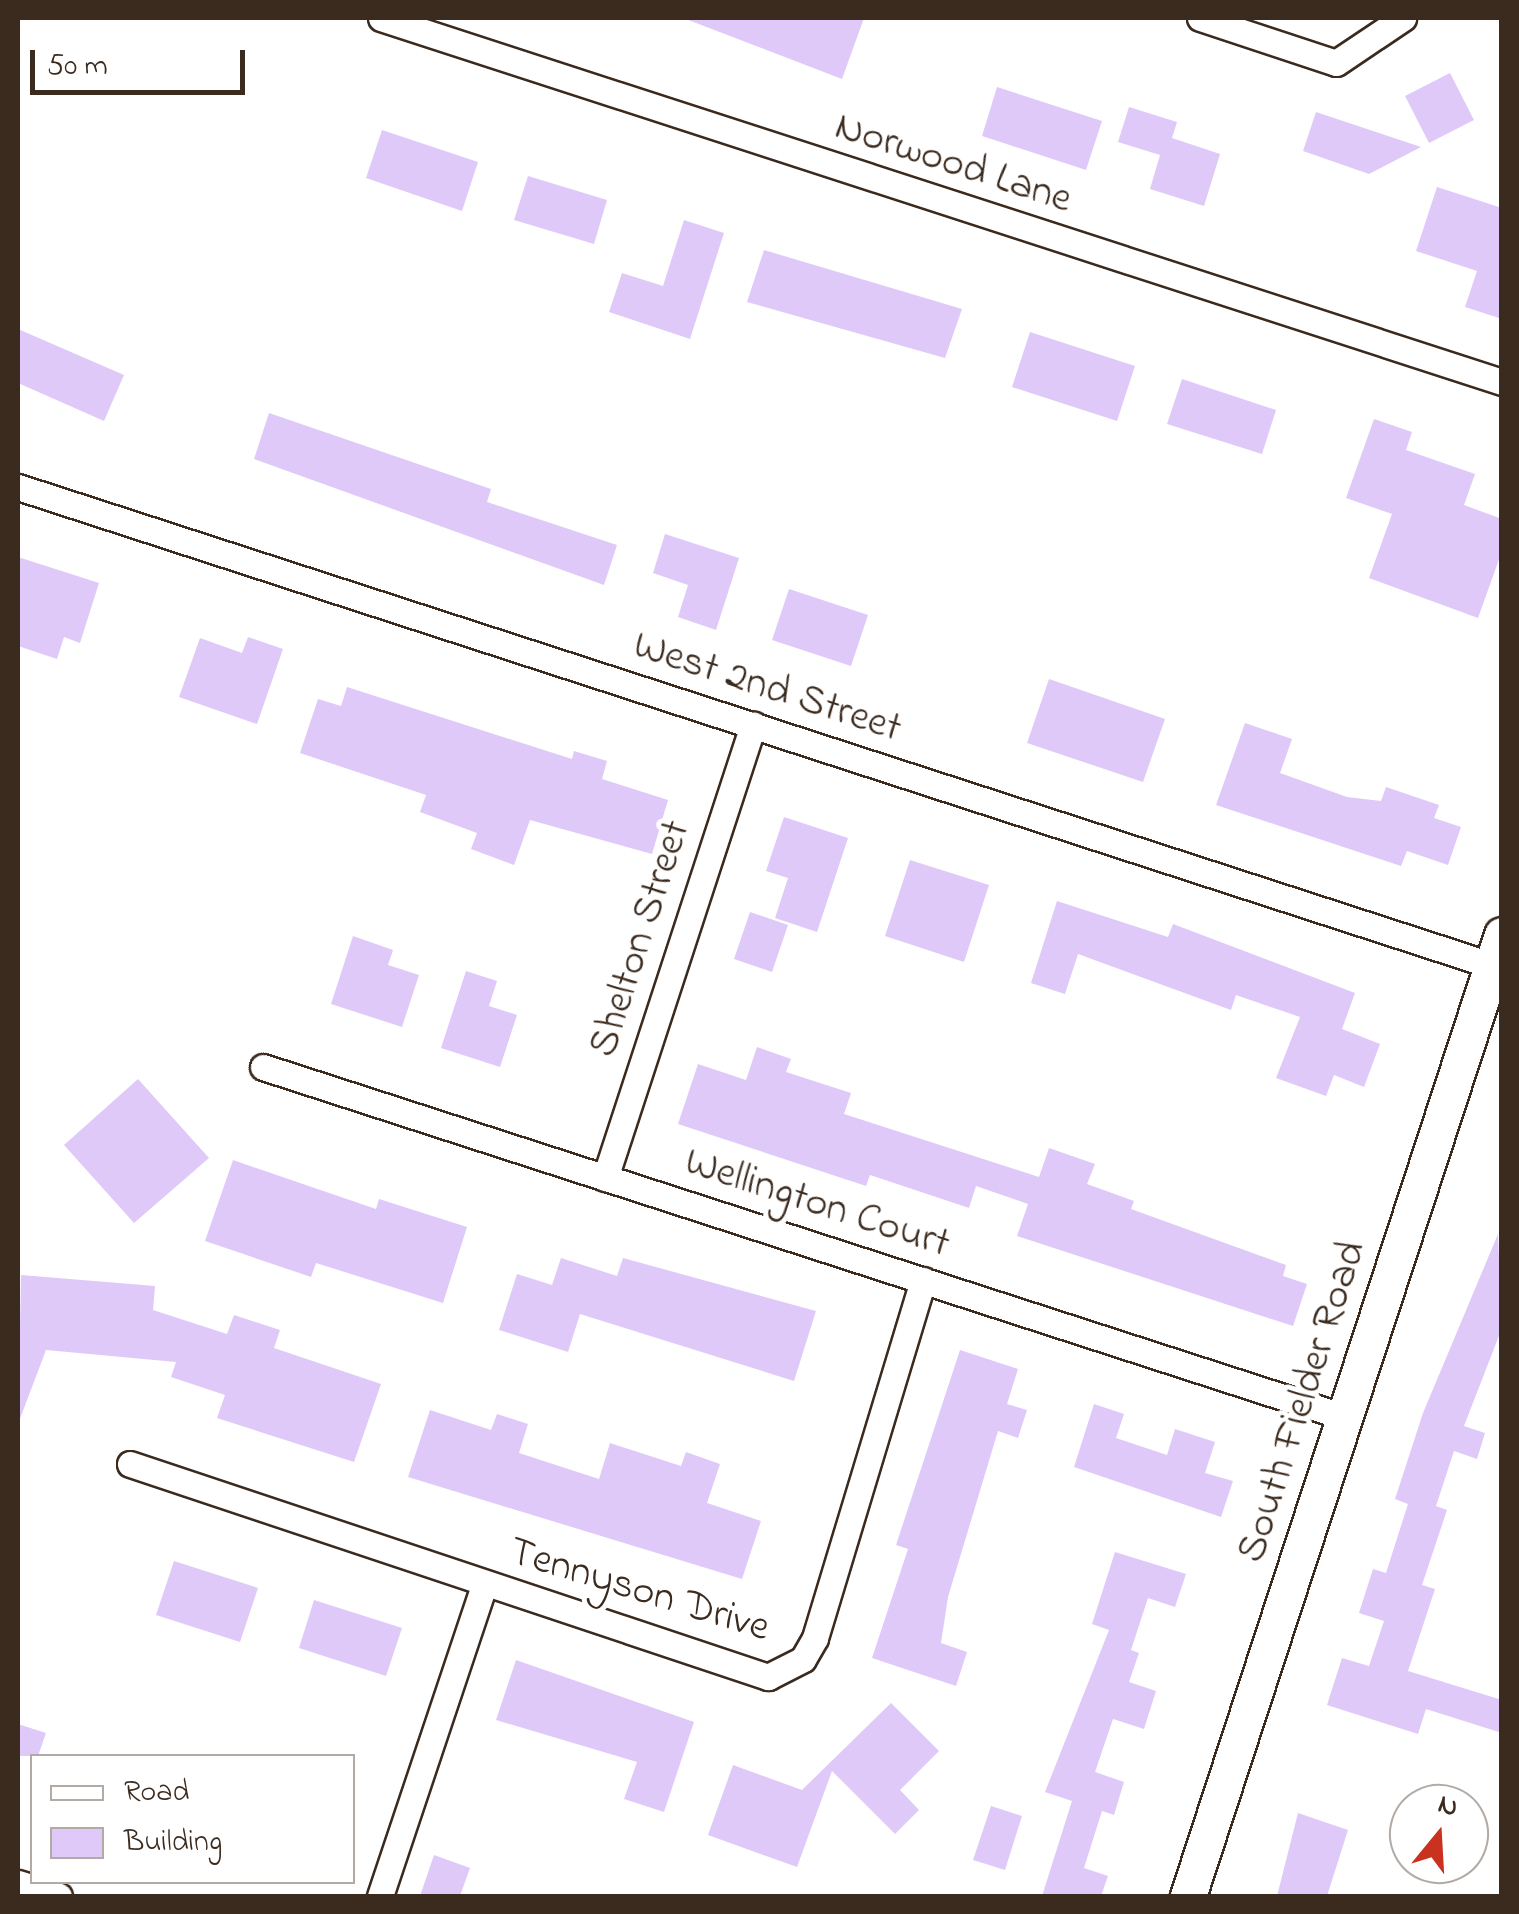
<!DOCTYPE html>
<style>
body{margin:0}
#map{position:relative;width:1519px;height:1914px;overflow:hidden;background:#fff;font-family:"Indie Flower",sans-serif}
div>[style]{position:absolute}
.building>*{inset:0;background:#dfc9f9}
.roads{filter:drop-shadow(2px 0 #3b2a1e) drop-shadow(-2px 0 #3b2a1e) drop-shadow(0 2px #3b2a1e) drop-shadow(0 -2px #3b2a1e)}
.street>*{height:25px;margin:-12.5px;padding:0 12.5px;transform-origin:12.5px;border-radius:12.5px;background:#fff}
.secondary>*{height:35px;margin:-17.5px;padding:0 17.5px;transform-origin:17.5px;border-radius:17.5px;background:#fff}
span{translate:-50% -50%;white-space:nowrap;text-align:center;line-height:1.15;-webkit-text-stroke:10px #fff;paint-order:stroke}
.street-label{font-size:42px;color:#3b2a1e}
.frame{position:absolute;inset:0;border:20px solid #3b2a1e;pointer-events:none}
.legend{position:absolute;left:30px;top:1754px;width:325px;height:130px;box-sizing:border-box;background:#fff;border:2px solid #b1aaa5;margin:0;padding:12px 18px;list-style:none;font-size:30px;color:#3b2a1e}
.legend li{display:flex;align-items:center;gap:20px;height:50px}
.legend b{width:50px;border:2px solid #b1aaa5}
.north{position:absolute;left:1389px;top:1784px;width:100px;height:100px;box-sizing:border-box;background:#fff;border:2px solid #b1aaa5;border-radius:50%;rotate:18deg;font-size:28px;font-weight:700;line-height:40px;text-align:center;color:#3b2a1e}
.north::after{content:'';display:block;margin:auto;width:35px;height:45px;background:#c8321e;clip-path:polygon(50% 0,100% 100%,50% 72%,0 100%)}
.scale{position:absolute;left:30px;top:50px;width:215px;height:45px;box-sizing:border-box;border:5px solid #3b2a1e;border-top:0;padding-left:12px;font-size:30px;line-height:35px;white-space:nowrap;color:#3b2a1e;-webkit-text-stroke:8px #fff;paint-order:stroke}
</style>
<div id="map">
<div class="building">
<i style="clip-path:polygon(683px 18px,864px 18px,842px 79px)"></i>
<i style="clip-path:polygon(1450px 73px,1474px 120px,1429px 143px,1405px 96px)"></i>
<i style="clip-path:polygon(997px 87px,1102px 121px,1086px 170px,982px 136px)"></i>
<i style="clip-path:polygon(1129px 107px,1177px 122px,1172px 138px,1220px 154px,1204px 206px,1150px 189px,1160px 155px,1118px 142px)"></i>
<i style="clip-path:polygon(1316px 112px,1421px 147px,1369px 174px,1303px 151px)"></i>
<i style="clip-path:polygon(382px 130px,478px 162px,462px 211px,366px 178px)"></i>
<i style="clip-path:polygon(528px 176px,607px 200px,594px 244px,514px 220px)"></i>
<i style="clip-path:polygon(1437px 187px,1502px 208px,1502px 319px,1465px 307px,1477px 271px,1416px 251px)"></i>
<i style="clip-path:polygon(684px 220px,724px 233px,690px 339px,609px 312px,622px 273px,663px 286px)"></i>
<i style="clip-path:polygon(764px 250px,962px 309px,945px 358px,747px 302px)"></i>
<i style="clip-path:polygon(18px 329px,124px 375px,104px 421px,18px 383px)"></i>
<i style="clip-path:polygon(1030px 332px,1135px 366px,1117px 421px,1012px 387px)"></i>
<i style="clip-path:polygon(1182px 379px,1276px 410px,1262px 454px,1167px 424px)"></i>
<i style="clip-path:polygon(269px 413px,491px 489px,487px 502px,617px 545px,604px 585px,254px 459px)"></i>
<i style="clip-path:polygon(1374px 419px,1412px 432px,1406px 450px,1475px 474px,1464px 505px,1502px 519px,1502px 551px,1478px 618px,1369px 578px,1392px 514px,1346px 498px)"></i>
<i style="clip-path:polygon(665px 534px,739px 558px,716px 630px,678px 617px,688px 585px,653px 573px)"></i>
<i style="clip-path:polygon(18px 557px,99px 583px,80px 643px,64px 637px,57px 659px,18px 646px)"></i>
<i style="clip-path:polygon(789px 589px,868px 615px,851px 666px,772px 640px)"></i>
<i style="clip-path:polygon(248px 637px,283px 649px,257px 724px,179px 697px,200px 638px,242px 653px)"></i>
<i style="clip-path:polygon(1049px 679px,1165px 719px,1143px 782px,1027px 743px)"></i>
<i style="clip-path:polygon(347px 687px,572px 759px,574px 751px,607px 761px,602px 779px,668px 800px,652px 854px,530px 820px,514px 865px,471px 849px,477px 833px,420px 812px,426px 795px,300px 753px,318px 699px,341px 706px)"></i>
<i style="clip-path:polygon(1245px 723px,1292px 739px,1280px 773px,1347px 797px,1381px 801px,1386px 787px,1439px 805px,1434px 818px,1461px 827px,1448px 865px,1407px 851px,1401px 866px,1216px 805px)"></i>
<i style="clip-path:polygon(784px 817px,848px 838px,817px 932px,775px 918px,788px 878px,766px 871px)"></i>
<i style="clip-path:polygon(910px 860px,989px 885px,964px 962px,885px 936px)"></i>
<i style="clip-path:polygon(1057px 901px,1168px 937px,1173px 924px,1355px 993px,1342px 1029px,1380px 1044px,1364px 1087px,1334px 1075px,1326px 1096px,1276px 1078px,1300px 1017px,1236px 995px,1231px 1010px,1078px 954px,1065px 994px,1031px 983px)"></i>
<i style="clip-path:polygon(750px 912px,788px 925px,772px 972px,734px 959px)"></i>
<i style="clip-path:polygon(353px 936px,393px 950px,388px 965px,419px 975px,402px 1027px,331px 1004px)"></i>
<i style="clip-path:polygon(466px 971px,497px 981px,489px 1006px,517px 1015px,500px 1067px,441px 1048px)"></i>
<i style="clip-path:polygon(757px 1047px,791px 1059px,786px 1072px,851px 1093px,844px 1114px,1039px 1177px,1049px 1148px,1095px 1164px,1087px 1184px,1134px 1201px,1131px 1209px,1286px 1265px,1283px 1276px,1307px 1284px,1293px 1326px,1017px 1236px,1028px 1204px,976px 1186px,969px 1208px,870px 1175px,866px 1186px,678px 1124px,698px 1064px,746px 1080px)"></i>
<i style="clip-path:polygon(138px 1079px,209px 1158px,134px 1223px,64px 1145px)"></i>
<i style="clip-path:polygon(233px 1160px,376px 1209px,379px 1199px,467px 1227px,443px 1303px,316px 1263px,311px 1277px,205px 1241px)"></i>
<i style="clip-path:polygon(1498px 1234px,1502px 1328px,1464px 1426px,1485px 1433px,1477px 1459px,1454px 1451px,1436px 1506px,1447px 1510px,1422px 1585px,1435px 1589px,1408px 1671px,1502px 1700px,1502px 1733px,1426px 1709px,1418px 1734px,1327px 1705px,1342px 1658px,1369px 1666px,1384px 1621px,1359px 1613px,1373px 1569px,1386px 1573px,1408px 1504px,1395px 1499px,1423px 1413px)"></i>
<i style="clip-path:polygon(561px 1258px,617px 1276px,623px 1258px,816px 1311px,794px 1381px,580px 1314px,568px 1352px,499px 1330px,517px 1274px,552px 1285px)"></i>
<i style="clip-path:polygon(21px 1275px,155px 1286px,153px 1310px,227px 1334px,234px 1315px,280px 1330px,274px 1348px,381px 1384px,354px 1462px,217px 1418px,225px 1395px,171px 1377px,176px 1362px,46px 1350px,18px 1424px)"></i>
<i style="clip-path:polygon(960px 1350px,1018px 1369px,1007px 1404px,1027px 1410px,1018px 1438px,998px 1431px,948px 1597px,941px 1643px,967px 1652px,956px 1686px,872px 1658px,908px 1549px,896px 1545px)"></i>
<i style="clip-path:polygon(1094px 1404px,1124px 1414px,1116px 1438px,1167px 1455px,1175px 1429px,1215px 1442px,1205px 1473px,1233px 1481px,1221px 1517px,1074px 1467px)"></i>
<i style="clip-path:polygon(430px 1410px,491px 1430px,497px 1414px,528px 1424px,519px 1453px,599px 1479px,610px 1443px,681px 1466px,686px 1452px,720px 1464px,707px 1503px,761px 1521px,742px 1579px,408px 1477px)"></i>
<i style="clip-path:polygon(1115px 1552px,1186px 1574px,1175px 1607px,1148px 1598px,1131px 1650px,1139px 1653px,1129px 1682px,1156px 1691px,1144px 1729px,1113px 1719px,1095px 1772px,1124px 1782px,1114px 1815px,1102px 1811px,1084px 1868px,1108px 1876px,1101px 1896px,1042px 1896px,1072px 1801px,1045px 1792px,1109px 1630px,1092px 1624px)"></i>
<i style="clip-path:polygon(174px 1561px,258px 1588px,240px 1642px,156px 1615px)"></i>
<i style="clip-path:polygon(314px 1600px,402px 1628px,386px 1676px,299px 1648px)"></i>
<i style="clip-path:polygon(516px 1660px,694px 1722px,664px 1812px,624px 1799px,637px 1762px,496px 1720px)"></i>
<i style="clip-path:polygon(891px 1703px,939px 1751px,900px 1790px,919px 1810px,895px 1834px,832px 1771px,797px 1867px,708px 1835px,733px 1765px,802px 1790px)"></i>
<i style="clip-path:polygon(18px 1724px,46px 1733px,38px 1756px,18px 1756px)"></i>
<i style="clip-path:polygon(991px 1806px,1022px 1816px,1005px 1870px,973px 1860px)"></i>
<i style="clip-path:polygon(1298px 1813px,1348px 1830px,1327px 1896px,1277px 1896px)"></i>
<i style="clip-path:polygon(434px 1855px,470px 1868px,460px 1896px,420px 1896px)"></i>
</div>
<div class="roads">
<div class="street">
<i style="left:381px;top:18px;width:1179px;rotate:17.99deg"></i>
<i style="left:1200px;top:18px;width:143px;rotate:18.3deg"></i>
<i style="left:1336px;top:63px;width:81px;rotate:-33.9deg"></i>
<i style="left:18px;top:487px;width:1549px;rotate:17.98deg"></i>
<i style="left:263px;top:1067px;width:1137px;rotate:17.93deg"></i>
<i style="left:605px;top:1178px;width:477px;rotate:-71.9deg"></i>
<i style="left:130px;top:1464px;width:673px;rotate:18.46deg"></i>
<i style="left:768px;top:1677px;width:39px;rotate:-27deg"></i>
<i style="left:803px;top:1659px;width:24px;rotate:-60deg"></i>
<i style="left:815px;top:1638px;width:374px;rotate:-73.2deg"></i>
<i style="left:18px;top:1883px;width:43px;rotate:17.6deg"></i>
<i style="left:380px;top:1896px;width:328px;rotate:-71.5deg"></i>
</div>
<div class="secondary">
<i style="left:1188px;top:1896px;width:1011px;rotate:-71.91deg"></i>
</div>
</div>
<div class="street-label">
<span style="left:953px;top:164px;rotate:18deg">Norwood Lane</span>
<span style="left:767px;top:688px;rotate:18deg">West 2nd Street</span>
<span style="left:641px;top:939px;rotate:-72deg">Shelton Street</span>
<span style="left:817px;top:1204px;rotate:18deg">Wellington Court</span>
<span style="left:1303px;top:1402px;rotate:-72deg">South Fielder Road</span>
<span style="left:639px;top:1591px;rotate:17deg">Tennyson Drive</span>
</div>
<div class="frame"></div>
<ul class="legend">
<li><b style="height:12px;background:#fff"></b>Road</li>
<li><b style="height:28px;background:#dfc9f9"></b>Building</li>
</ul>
<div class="north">N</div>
<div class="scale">50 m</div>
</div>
